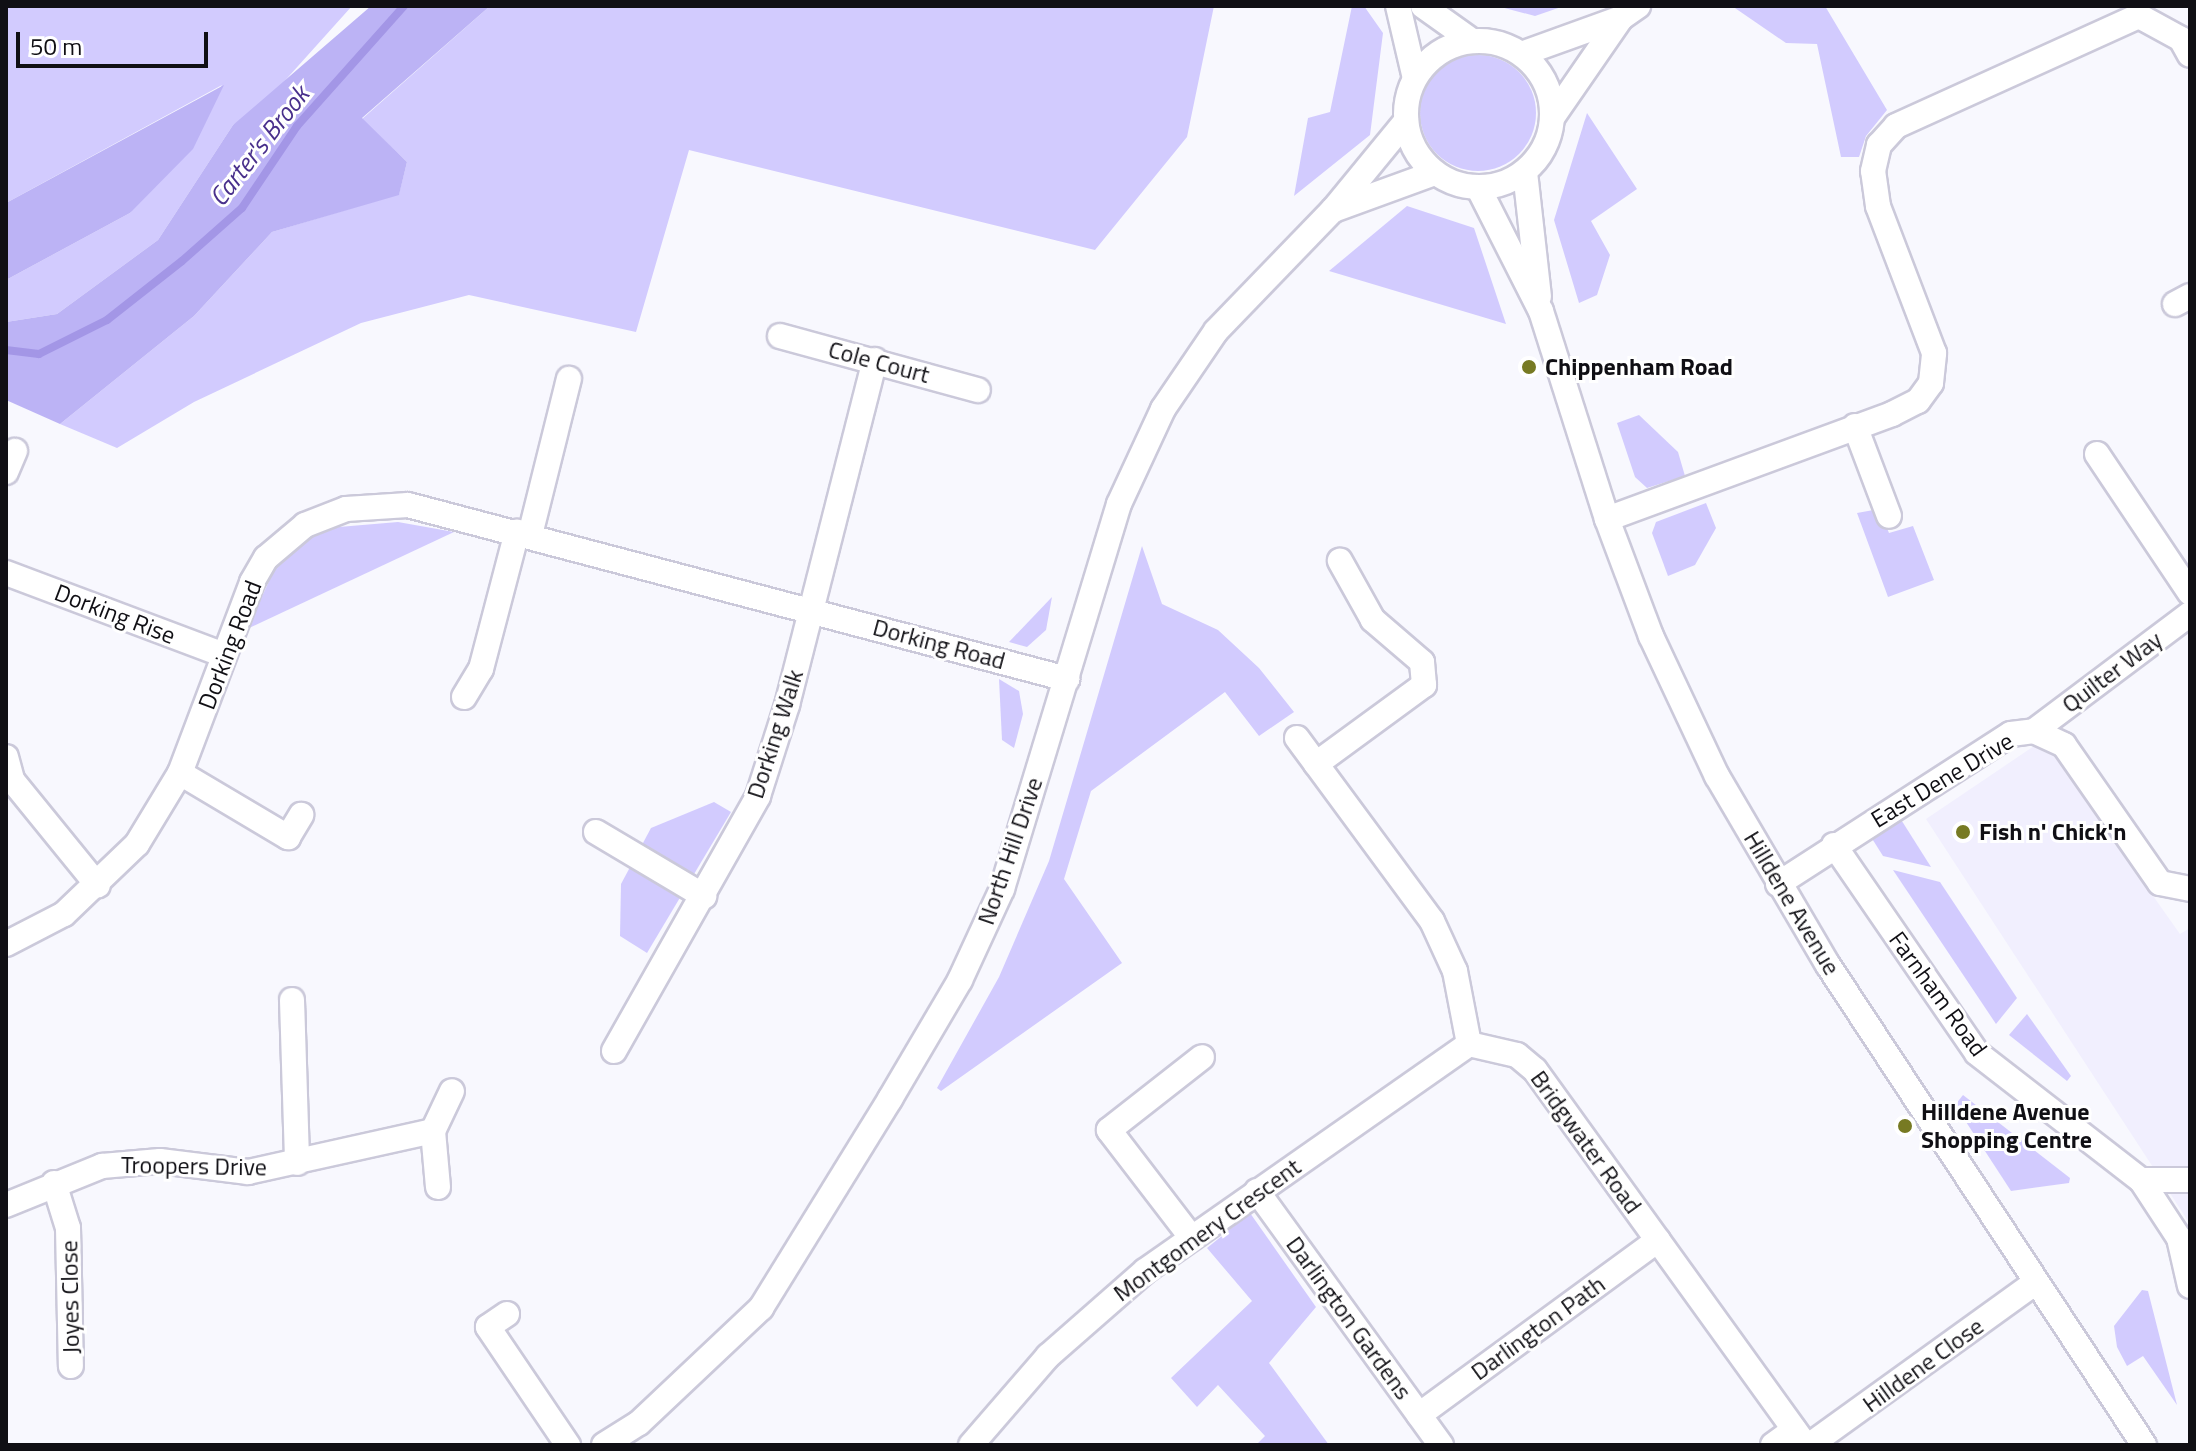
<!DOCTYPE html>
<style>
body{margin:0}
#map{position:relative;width:2196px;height:1451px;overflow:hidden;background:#f8f8fe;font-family:"Titillium Web",sans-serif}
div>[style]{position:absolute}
.built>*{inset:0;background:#f1effe}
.green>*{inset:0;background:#d2cbfe}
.round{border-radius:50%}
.forest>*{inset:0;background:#bcb3f5}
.stream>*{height:8px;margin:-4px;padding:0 4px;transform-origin:4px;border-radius:4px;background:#a396e6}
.roads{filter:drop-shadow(2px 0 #cbc9da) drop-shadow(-2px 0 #cbc9da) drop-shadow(0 2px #cbc9da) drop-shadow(0 -2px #cbc9da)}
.minor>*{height:24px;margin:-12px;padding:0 12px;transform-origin:12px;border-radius:12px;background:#fff}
.minor>.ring{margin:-12px;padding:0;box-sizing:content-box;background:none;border:24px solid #fff;border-radius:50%}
.dots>*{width:22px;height:22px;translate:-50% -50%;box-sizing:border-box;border:4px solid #fff;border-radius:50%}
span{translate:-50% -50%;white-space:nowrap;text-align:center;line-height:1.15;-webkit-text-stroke:6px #fff;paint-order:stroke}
.street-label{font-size:24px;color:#100f14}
.poi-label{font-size:24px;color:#100f14;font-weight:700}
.left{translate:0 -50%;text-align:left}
.water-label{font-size:26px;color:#49308c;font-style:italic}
.frame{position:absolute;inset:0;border:8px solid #100f14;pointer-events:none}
.scale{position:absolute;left:16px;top:32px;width:192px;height:36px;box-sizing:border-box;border:4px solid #100f14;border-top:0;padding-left:10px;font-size:24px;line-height:28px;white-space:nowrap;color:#100f14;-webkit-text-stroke:6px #fff;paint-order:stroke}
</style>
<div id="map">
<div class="built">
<i style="clip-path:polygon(2043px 740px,2180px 934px,2190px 928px,2190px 1224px,1926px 819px)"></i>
</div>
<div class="green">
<i style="clip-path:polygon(6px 6px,352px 6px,263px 105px,233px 125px,158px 240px,57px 314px,6px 322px,6px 280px,130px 213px,222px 85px,6px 203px)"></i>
<i style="clip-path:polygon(490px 6px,1214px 6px,1187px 137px,1095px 250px,689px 150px,636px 332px,469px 295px,361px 323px,194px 402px,117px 448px,60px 424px,194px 316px,272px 232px,399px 194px,407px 162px,362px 119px)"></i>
<i style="clip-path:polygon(1352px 6px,1364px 6px,1383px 33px,1370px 135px,1294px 196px,1308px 118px,1330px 112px)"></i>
<i style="clip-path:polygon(1497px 6px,1564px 6px,1535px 16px)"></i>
<i style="clip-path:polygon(1732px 6px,1825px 6px,1887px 110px,1866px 136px,1859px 157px,1841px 157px,1817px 44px,1786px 43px)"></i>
<i class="round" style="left:1420px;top:55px;width:116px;height:116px"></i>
<i style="clip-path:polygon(1587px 113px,1637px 189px,1591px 221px,1610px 255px,1597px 295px,1579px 303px,1554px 220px)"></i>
<i style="clip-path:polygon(1407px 206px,1474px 228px,1506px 324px,1329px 271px)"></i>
<i style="clip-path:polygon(1639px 415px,1678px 452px,1685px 476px,1647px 488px,1635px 477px,1617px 423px)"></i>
<i style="clip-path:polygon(1706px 503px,1716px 528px,1695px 565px,1668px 576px,1652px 533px,1656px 522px)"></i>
<i style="clip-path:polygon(1879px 509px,1889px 533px,1913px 526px,1934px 580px,1888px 597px,1857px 513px)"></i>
<i style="clip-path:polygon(398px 522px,454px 532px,247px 629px,276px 566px,297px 547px,327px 528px)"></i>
<i style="clip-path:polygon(1142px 546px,1162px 604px,1218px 630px,1259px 668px,1294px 712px,1259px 736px,1225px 692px,1091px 791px,1064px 879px,1122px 963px,941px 1091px,937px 1088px,999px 977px,1049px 861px)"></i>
<i style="clip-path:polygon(1052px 597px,1046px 630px,1027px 647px,1009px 642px)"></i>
<i style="clip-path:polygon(999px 679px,1019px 691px,1023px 714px,1014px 748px,1002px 740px)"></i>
<i style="clip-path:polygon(714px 802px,731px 812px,647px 953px,620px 936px,621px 884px,651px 828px)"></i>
<i style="clip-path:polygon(1900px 818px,1931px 867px,1883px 856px,1871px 837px)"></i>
<i style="clip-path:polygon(1893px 870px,1940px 882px,2017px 998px,1996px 1024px)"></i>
<i style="clip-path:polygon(2027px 1014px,2071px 1076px,2067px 1081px,2009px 1035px)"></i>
<i style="clip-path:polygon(1963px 1095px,2070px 1178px,2069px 1183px,2011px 1191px,1955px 1105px)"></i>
<i style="clip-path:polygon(1250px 1213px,1316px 1307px,1269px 1363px,1329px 1445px,1256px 1445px,1265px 1436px,1218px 1385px,1197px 1407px,1171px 1378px,1252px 1301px,1207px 1248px)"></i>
<i style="clip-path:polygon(2142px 1290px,2148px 1291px,2177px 1405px,2143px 1356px,2127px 1366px,2117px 1347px,2114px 1326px)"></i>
</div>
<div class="forest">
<i style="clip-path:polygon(371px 6px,490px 6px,362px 118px,407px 162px,399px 195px,272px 232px,194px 316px,60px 424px,6px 400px,6px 322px,57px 314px,158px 240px,233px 125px)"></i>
<i style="clip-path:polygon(224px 85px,193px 149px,130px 213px,6px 280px,6px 203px)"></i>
</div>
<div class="stream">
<i style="left:6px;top:350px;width:33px;rotate:7deg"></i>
<i style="left:39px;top:354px;width:76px;rotate:-26.6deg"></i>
<i style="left:107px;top:320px;width:95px;rotate:-38.2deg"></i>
<i style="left:182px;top:261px;width:80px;rotate:-41.5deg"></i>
<i style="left:242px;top:208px;width:99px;rotate:-56.1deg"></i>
<i style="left:297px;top:126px;width:161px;rotate:-48.3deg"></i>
</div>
<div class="roads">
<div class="minor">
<i style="left:1398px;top:6px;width:70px;rotate:76.8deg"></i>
<i style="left:1423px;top:6px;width:60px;rotate:35.5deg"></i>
<i class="ring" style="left:1406px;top:41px;width:122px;height:122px"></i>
<i style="left:1524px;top:53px;width:103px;rotate:-19.8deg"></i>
<i style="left:1621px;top:18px;width:21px;rotate:-35deg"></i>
<i style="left:1554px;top:115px;width:118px;rotate:-55.4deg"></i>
<i style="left:1525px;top:172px;width:125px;rotate:83.6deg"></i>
<i style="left:1478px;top:187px;width:139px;rotate:63.1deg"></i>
<i style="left:1541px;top:311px;width:218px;rotate:72.4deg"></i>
<i style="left:1607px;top:519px;width:125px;rotate:69.4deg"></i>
<i style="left:1651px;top:636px;width:155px;rotate:64.8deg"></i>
<i style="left:1717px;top:776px;width:219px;rotate:59.6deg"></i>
<i style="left:1828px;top:965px;width:575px;rotate:56.64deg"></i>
<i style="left:1333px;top:210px;width:105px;rotate:-20deg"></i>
<i style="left:2175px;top:304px;width:17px;rotate:-28deg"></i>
<i style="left:780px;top:336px;width:205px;rotate:15.3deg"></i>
<i style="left:1855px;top:426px;width:96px;rotate:69.3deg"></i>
<i style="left:2097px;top:454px;width:167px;rotate:56.2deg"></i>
<i style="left:6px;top:472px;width:23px;rotate:-67deg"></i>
<i style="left:1607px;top:519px;width:304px;rotate:-20.2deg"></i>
<i style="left:1892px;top:414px;width:29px;rotate:-27deg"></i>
<i style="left:1918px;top:401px;width:22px;rotate:-54deg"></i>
<i style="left:1931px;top:383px;width:30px;rotate:-84deg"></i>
<i style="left:1934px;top:353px;width:157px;rotate:-110.9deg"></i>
<i style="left:1878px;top:206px;width:35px;rotate:-98deg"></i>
<i style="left:1873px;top:171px;width:27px;rotate:-77deg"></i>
<i style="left:1879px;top:145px;width:25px;rotate:-48deg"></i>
<i style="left:1896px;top:126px;width:267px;rotate:-24.4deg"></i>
<i style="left:2139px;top:16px;width:48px;rotate:28.7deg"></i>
<i style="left:2181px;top:39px;width:18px;rotate:61deg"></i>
<i style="left:530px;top:535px;width:161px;rotate:-76deg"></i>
<i style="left:6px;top:573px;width:233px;rotate:20.6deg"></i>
<i style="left:464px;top:697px;width:33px;rotate:-59deg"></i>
<i style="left:481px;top:669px;width:142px;rotate:-75.3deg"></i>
<i style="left:2034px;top:731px;width:195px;rotate:-36.9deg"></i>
<i style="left:1297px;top:738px;width:227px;rotate:53.6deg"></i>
<i style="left:1432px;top:921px;width:55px;rotate:65.3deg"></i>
<i style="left:1455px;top:971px;width:74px;rotate:79.1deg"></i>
<i style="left:1469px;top:1044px;width:49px;rotate:12.9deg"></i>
<i style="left:1517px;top:1055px;width:23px;rotate:40deg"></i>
<i style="left:1535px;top:1070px;width:462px;rotate:54.2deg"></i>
<i style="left:6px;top:757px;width:24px;rotate:75deg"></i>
<i style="left:12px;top:780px;width:136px;rotate:50.9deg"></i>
<i style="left:1316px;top:764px;width:134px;rotate:-36.2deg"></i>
<i style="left:1424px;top:685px;width:23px;rotate:-95deg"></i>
<i style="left:1422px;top:662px;width:65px;rotate:-139.4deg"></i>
<i style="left:1373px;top:620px;width:68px;rotate:-119.2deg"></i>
<i style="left:180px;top:773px;width:126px;rotate:30.7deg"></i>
<i style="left:288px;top:837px;width:26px;rotate:-59deg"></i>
<i style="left:596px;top:832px;width:126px;rotate:30.7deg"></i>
<i style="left:1834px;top:845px;width:252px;rotate:55.5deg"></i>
<i style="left:1977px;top:1053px;width:207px;rotate:37.8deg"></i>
<i style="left:2141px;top:1180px;width:69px;rotate:56.8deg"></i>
<i style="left:2179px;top:1238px;width:49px;rotate:77.1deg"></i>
<i style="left:1778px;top:884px;width:277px;rotate:-32.8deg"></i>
<i style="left:2011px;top:734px;width:23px;rotate:-7deg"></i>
<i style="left:2034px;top:731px;width:33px;rotate:25deg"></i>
<i style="left:2064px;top:745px;width:168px;rotate:55.2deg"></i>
<i style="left:2160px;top:883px;width:31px;rotate:11deg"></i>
<i style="left:6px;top:944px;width:65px;rotate:-27.3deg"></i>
<i style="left:64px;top:914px;width:101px;rotate:-43.8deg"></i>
<i style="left:137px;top:844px;width:83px;rotate:-58.8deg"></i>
<i style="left:180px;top:773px;width:204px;rotate:-69.3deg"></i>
<i style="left:252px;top:582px;width:28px;rotate:-60deg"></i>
<i style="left:266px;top:558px;width:51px;rotate:-40.2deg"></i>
<i style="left:305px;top:525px;width:44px;rotate:-21.3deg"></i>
<i style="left:346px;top:509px;width:62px;rotate:-3.7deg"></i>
<i style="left:408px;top:505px;width:682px;rotate:14.79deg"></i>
<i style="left:292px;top:1000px;width:163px;rotate:88.2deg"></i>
<i style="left:614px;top:1051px;width:293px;rotate:-60.5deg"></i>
<i style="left:758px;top:796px;width:96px;rotate:-72.3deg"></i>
<i style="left:787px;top:705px;width:356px;rotate:-75.7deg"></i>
<i style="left:2141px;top:1180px;width:49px"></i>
<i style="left:54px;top:1183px;width:47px;rotate:72.7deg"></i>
<i style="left:68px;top:1228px;width:138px;rotate:88.8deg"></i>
<i style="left:438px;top:1187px;width:56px;rotate:-95.1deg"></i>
<i style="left:433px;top:1131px;width:44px;rotate:-64.6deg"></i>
<i style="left:1257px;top:1191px;width:314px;rotate:54.1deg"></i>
<i style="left:6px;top:1205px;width:104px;rotate:-22.1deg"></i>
<i style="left:102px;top:1166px;width:58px;rotate:-4.9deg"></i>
<i style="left:160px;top:1161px;width:89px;rotate:7.1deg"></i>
<i style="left:248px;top:1172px;width:189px;rotate:-12.5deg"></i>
<i style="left:1191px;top:1237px;width:135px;rotate:-127.5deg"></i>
<i style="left:1109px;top:1130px;width:118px;rotate:-38.1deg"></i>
<i style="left:507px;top:1314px;width:23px;rotate:146deg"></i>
<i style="left:488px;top:1327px;width:143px;rotate:55.9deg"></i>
<i style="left:1419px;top:1415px;width:296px;rotate:-36.2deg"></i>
<i style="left:604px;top:1445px;width:41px;rotate:-32.2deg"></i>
<i style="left:639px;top:1423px;width:168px;rotate:-43.3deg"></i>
<i style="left:761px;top:1308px;width:246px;rotate:-58.3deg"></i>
<i style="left:890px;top:1099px;width:138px;rotate:-59.5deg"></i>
<i style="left:960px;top:980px;width:100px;rotate:-65.2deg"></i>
<i style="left:1002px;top:889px;width:402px;rotate:-73.1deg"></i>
<i style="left:1119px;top:504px;width:105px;rotate:-65.1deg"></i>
<i style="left:1163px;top:409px;width:94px;rotate:-55.8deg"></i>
<i style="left:1216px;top:331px;width:168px;rotate:-46deg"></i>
<i style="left:1333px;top:210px;width:115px;rotate:-50.6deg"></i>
<i style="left:971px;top:1445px;width:118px;rotate:-49.1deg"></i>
<i style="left:1048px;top:1356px;width:129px;rotate:-41.2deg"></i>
<i style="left:1145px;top:1271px;width:396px;rotate:-35deg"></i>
<i style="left:1773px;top:1445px;width:26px;rotate:-36deg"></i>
<i style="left:1810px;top:1445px;width:277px;rotate:-35.8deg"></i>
</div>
</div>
<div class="dots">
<i style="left:1529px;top:367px;background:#777a23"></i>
<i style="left:1963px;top:832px;background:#777a23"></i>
<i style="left:1905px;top:1126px;background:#777a23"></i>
</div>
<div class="street-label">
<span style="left:879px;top:362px;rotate:15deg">Cole Court</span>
<span style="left:115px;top:614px;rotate:21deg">Dorking Rise</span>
<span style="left:939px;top:644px;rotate:15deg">Dorking Road</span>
<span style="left:230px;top:645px;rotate:-69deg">Dorking Road</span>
<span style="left:2112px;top:672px;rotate:-37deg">Quilter Way</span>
<span style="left:775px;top:734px;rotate:-72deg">Dorking Walk</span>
<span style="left:1942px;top:780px;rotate:-31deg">East Dene Drive</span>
<span style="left:1010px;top:851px;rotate:-71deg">North Hill Drive</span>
<span style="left:1792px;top:903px;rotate:59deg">Hilldene Avenue</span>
<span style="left:1938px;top:994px;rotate:54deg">Farnham Road</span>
<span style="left:1586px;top:1142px;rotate:54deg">Bridgwater Road</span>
<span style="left:194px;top:1166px;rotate:1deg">Troopers Drive</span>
<span style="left:1207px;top:1230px;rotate:-36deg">Montgomery Crescent</span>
<span style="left:70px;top:1297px;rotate:-91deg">Joyes Close</span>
<span style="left:1349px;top:1318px;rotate:54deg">Darlington Gardens</span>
<span style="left:1538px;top:1328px;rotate:-36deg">Darlington Path</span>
<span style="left:1923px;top:1365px;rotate:-36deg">Hilldene Close</span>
</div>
<div class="poi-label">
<span class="left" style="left:1545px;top:367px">Chippenham Road</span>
<span class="left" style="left:1979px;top:832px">Fish n' Chick'n</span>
<span class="left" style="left:1921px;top:1126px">Hilldene Avenue<br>Shopping Centre</span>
</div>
<div class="water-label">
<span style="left:259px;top:146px;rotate:-52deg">Carter's Brook</span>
</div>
<div class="frame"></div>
<div class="scale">50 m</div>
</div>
